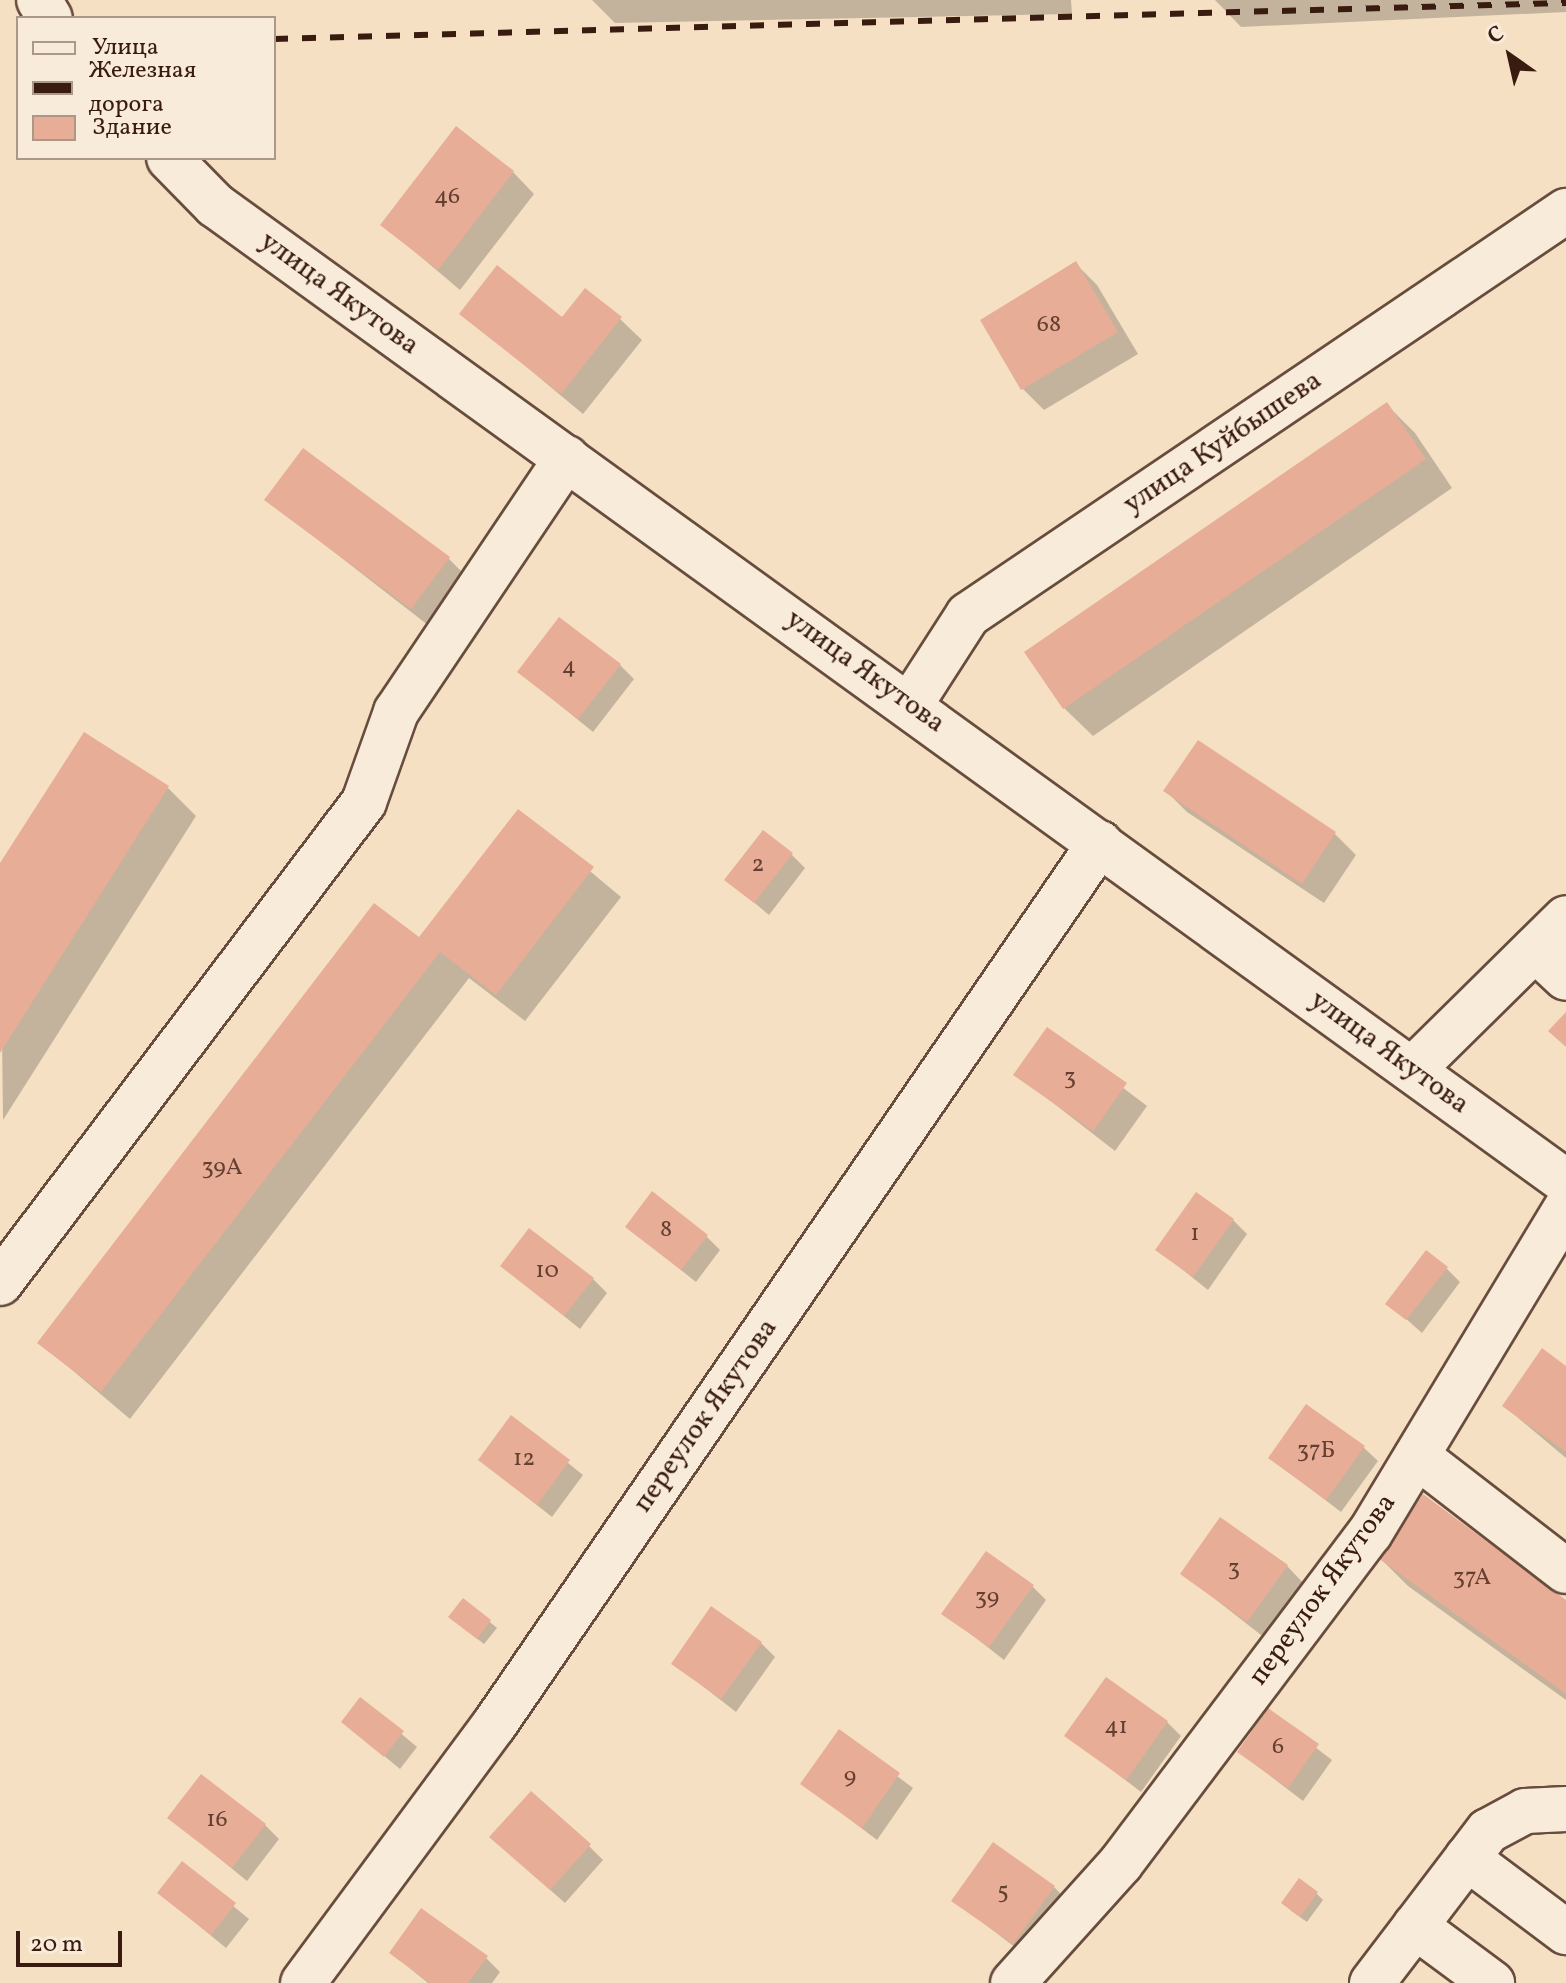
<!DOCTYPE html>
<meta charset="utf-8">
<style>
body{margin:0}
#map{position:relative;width:1566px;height:1983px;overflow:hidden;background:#f5e0c4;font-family:Vollkorn,serif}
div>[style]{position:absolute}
.shadow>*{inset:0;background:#0003}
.building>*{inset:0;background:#e8ad96}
.roads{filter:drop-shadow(2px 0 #684c3d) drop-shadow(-2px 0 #684c3d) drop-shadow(0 2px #684c3d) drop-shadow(0 -2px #684c3d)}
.minor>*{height:44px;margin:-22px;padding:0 22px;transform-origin:22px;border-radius:22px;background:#f8ebd9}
.rail>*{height:6px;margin-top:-3px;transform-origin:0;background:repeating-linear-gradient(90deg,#391b10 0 14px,transparent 0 28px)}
span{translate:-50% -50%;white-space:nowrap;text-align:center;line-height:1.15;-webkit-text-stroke:8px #f8ebd9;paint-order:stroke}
.number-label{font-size:24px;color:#654032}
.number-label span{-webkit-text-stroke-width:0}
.street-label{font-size:28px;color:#391b10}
.legend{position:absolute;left:16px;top:16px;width:260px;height:144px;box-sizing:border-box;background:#f8ebd9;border:2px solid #ac9889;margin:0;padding:10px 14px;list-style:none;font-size:24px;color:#391b10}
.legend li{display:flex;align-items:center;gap:16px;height:40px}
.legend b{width:40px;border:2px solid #ac9889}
.north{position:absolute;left:1470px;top:16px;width:80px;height:80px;-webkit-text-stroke:6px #f8ebd9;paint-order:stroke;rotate:326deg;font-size:22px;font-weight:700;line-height:32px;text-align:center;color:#391b10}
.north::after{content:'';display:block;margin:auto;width:28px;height:36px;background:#391b10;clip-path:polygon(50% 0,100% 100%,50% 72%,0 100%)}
.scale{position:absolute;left:16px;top:1931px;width:106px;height:36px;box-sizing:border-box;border:4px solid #391b10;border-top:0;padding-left:10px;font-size:24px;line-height:28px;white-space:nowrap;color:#391b10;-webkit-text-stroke:6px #f8ebd9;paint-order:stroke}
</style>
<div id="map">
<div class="shadow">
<i style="clip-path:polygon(592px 0,1071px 0,1072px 14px,615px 23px)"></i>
<i style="clip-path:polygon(1215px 0,1566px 0,1566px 12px,1241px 27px)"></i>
<i style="clip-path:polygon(513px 172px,534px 194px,460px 290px,382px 224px)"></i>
<i style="clip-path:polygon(1076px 264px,1097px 285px,1138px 354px,1044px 410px,1022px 388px)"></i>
<i style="clip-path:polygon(462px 313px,620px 319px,642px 340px,583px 414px)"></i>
<i style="clip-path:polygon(1387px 405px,1415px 433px,1452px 488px,1093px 736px,1064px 708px,1026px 653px)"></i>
<i style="clip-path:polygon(267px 500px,448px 558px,470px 580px,433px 629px)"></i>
<i style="clip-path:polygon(620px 665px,634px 679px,593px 732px,519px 672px)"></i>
<i style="clip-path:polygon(168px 788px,196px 816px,3px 1120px,0 867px)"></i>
<i style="clip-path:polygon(1166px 791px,1335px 834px,1356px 855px,1324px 903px,1187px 812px)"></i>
<i style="clip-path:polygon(519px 812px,621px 897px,525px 1021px,469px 978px,130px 1419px,39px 1342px,419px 940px)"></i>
<i style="clip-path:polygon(791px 854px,805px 868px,769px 915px,727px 880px)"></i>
<i style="clip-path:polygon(1047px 1030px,1147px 1106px,1115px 1151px,1016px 1074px)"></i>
<i style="clip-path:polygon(1233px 1220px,1247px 1234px,1208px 1290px,1158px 1250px)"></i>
<i style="clip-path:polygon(627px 1227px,706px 1236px,720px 1250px,696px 1282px)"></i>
<i style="clip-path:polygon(502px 1266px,593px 1279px,607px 1293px,580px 1329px)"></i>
<i style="clip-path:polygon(1446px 1268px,1460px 1282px,1422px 1333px,1388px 1303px)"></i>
<i style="clip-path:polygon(1566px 1368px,1566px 1458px,1504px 1406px)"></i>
<i style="clip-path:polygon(512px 1418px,583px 1475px,552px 1517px,480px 1460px)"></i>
<i style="clip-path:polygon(1363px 1447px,1378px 1461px,1341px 1512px,1270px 1458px)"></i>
<i style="clip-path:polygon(1380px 1558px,1566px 1603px,1566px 1700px,1408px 1586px)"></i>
<i style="clip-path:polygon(1287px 1566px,1308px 1588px,1270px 1642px,1183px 1574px)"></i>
<i style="clip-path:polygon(1032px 1586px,1046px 1600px,1004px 1660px,944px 1613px)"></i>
<i style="clip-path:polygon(463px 1600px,497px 1628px,484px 1644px,457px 1623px)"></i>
<i style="clip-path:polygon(761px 1643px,775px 1657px,736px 1712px,673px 1663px)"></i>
<i style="clip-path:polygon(361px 1700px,417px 1747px,400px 1769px,343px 1722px)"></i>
<i style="clip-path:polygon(1268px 1711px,1332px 1760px,1303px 1801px,1239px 1752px)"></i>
<i style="clip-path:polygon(1167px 1722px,1181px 1736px,1141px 1792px,1066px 1735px)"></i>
<i style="clip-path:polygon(839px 1732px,913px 1788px,877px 1840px,803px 1784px)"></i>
<i style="clip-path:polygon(170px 1818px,265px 1825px,279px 1839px,247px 1881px)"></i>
<i style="clip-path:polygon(589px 1846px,603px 1860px,565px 1903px,506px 1851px)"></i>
<i style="clip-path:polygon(182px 1864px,249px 1919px,226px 1948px,159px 1893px)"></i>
<i style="clip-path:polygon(1054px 1887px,1068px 1901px,1028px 1957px,953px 1900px)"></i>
<i style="clip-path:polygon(1316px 1893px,1323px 1900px,1307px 1922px,1290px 1910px)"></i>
<i style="clip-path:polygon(391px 1953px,486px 1958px,500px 1972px,492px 1983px,428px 1983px)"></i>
</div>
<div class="building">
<i style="clip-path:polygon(456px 126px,514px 171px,438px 270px,380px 225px)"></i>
<i style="clip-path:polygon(1076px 261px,1118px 332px,1021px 390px,980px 320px)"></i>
<i style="clip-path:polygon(497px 265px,562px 317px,585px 288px,622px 317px,561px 394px,459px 314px)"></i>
<i style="clip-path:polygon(1387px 402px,1426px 459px,1063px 709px,1024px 652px)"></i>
<i style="clip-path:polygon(303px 448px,450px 557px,411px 609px,264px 500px)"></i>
<i style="clip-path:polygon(559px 617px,621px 664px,578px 719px,517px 672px)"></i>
<i style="clip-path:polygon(84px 732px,169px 786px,0 1053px,0 863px)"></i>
<i style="clip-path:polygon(1198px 740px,1336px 832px,1302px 884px,1163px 791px)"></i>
<i style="clip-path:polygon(518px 809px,594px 867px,496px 995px,440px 952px,101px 1392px,37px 1343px,374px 903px,419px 937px)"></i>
<i style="clip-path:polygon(763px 830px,793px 853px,754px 903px,724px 880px)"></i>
<i style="clip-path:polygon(1566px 1012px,1566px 1047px,1548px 1031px)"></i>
<i style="clip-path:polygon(1047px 1027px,1127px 1083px,1093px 1131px,1013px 1075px)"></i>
<i style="clip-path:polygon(652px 1191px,708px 1235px,681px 1270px,625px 1227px)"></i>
<i style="clip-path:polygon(1196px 1192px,1234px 1219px,1193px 1277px,1155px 1250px)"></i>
<i style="clip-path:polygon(529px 1228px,594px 1278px,564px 1316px,500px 1266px)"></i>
<i style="clip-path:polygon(1426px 1250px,1448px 1267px,1406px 1320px,1385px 1304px)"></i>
<i style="clip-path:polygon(1542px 1348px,1566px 1366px,1566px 1452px,1502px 1406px)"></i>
<i style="clip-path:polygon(1306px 1404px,1365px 1446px,1326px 1500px,1268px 1458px)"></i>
<i style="clip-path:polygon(511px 1415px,570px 1460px,537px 1505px,478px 1460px)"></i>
<i style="clip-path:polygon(1423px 1494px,1566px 1600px,1566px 1694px,1378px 1558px)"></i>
<i style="clip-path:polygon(1220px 1517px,1288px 1565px,1247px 1622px,1180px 1574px)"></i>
<i style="clip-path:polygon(986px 1551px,1034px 1585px,989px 1647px,941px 1614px)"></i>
<i style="clip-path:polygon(463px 1598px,491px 1620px,477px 1639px,448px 1617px)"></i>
<i style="clip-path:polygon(711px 1606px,762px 1642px,721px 1699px,671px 1664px)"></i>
<i style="clip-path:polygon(1106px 1677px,1168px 1721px,1126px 1780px,1064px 1736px)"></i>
<i style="clip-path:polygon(360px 1697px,404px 1731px,384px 1757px,341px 1722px)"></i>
<i style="clip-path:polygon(1268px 1708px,1319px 1744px,1288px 1788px,1237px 1752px)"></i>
<i style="clip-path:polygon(839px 1729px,900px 1773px,862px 1828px,800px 1784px)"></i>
<i style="clip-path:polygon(201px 1774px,266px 1824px,232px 1868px,167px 1818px)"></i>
<i style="clip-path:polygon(531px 1791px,591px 1844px,550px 1890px,489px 1837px)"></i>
<i style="clip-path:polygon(993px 1842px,1055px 1886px,1013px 1944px,951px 1901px)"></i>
<i style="clip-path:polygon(182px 1861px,236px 1903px,211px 1935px,157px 1893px)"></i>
<i style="clip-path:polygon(1299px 1878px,1318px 1892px,1300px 1917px,1281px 1903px)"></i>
<i style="clip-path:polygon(421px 1908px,488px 1956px,468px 1983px,430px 1983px,389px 1953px)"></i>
</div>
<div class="roads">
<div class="minor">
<i style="left:39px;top:0;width:21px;rotate:59deg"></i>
<i style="left:169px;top:158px;width:66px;rotate:45.6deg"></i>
<i style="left:215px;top:205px;width:1667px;rotate:35.87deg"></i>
<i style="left:910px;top:705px;width:107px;rotate:-57.2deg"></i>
<i style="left:968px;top:615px;width:722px;rotate:-34.04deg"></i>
<i style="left:1535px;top:949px;width:42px;rotate:43.1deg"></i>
<i style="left:1412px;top:1070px;width:216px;rotate:-44.6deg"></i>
<i style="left:0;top:1283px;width:603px;rotate:-52.88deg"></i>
<i style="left:364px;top:802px;width:96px;rotate:-70.4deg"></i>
<i style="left:396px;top:712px;width:306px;rotate:-56.1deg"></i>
<i style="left:1417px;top:1456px;width:188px;rotate:37.7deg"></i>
<i style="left:1467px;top:1858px;width:124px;rotate:36.8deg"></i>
<i style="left:1415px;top:1926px;width:96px;rotate:36.5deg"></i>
<i style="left:303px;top:1983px;width:321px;rotate:-53.5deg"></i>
<i style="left:494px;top:1725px;width:1070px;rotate:-55.51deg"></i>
<i style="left:1013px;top:1983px;width:161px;rotate:-48deg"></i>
<i style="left:1121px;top:1863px;width:413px;rotate:-53deg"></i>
<i style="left:1370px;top:1533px;width:380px;rotate:-58.9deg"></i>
<i style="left:1372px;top:1983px;width:191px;rotate:-52.7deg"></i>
<i style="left:1488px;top:1831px;width:42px;rotate:-28.4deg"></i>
<i style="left:1525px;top:1811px;width:41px;rotate:-2.8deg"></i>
</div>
</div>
<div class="rail">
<i style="left:274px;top:39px;width:1293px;rotate:-1.6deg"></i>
</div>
<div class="number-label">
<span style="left:447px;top:198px">46</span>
<span style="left:1049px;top:326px">68</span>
<span style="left:569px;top:668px">4</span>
<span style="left:758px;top:866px">2</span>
<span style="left:1070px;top:1079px">3</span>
<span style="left:222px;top:1169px">39А</span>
<span style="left:666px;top:1231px">8</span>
<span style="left:1195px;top:1235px">1</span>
<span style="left:547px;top:1272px">10</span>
<span style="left:1316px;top:1452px">37Б</span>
<span style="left:524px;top:1460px">12</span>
<span style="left:1234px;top:1570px">3</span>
<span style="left:1472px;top:1579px">37А</span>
<span style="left:987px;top:1599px">39</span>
<span style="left:1116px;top:1728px">41</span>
<span style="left:1278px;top:1748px">6</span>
<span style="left:850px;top:1778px">9</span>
<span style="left:217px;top:1821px">16</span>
<span style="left:1003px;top:1893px">5</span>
</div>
<div class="street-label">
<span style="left:339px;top:294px;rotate:36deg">улица Якутова</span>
<span style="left:1223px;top:443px;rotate:-34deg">улица Куйбышева</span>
<span style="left:865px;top:672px;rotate:36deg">улица Якутова</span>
<span style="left:1389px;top:1053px;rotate:36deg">улица Якутова</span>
<span style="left:706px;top:1416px;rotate:-55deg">переулок Якутова</span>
<span style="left:1323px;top:1590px;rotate:-54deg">переулок Якутова</span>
</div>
<ul class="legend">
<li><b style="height:10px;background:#f8ebd9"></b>Улица</li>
<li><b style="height:10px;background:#391b10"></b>Железная дорога</li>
<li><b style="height:22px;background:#e8ad96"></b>Здание</li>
</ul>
<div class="north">С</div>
<div class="scale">20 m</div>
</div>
